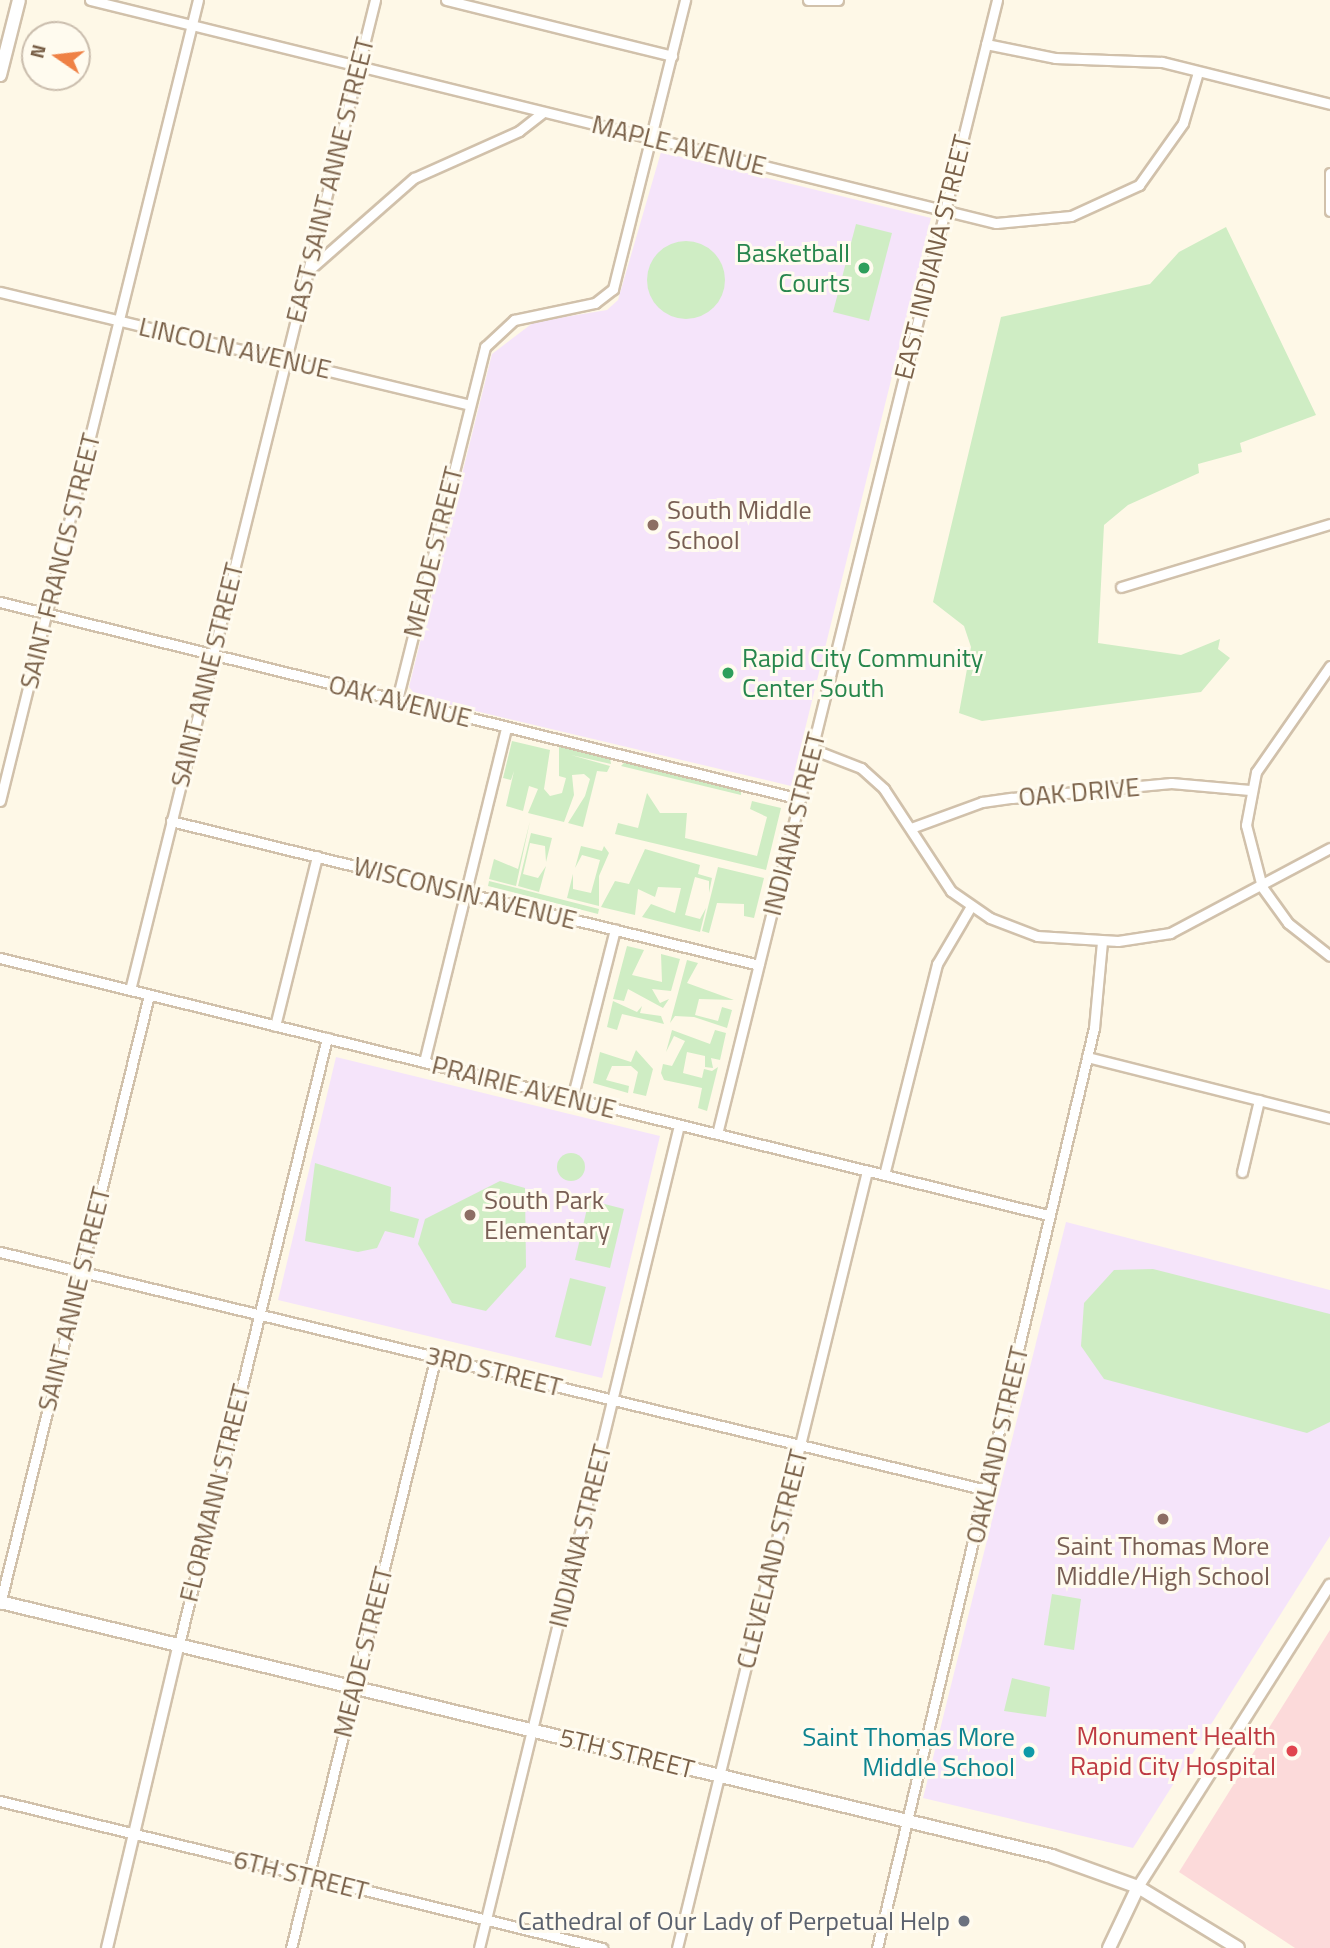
<!DOCTYPE html>
<style>
body{margin:0}
#map{position:relative;width:1330px;height:1948px;overflow:hidden;background:#fef8e7;font-family:"Titillium Web",sans-serif}
div>[style]{position:absolute}
.education>*{inset:0;background:#f5e4fa}
.medical>*{inset:0;background:#fcdada}
.green>*{inset:0;background:#cfedc4}
.round{border-radius:50%}
.roads{filter:drop-shadow(2px 0 #d1c1ab) drop-shadow(-2px 0 #d1c1ab) drop-shadow(0 2px #d1c1ab) drop-shadow(0 -2px #d1c1ab)}
.minor>*{height:9px;margin:-4.5px;padding:0 4.5px;transform-origin:4.5px;border-radius:4.5px;background:#fff}
.tertiary>*{height:10px;margin:-5px;padding:0 5px;transform-origin:5px;border-radius:5px;background:#fff}
.secondary>*{height:12px;margin:-6px;padding:0 6px;transform-origin:6px;border-radius:6px;background:#fff}
.dots>*{width:19px;height:19px;translate:-50% -50%;box-sizing:border-box;border:4px solid #fffbef;border-radius:50%}
span{translate:-50% -50%;white-space:nowrap;text-align:center;line-height:1.15;-webkit-text-stroke:6px #fffbef;paint-order:stroke}
.street-label{font-size:26px;color:#7a6149}
.leisure-label{font-size:26px;color:#27864d}
.right{translate:-100% -50%;text-align:right}
.left{translate:0 -50%;text-align:left}
.education-label{font-size:26px;color:#785e54}
.health-label{font-size:26px;color:#be3a42}
.culture-label{font-size:26px;color:#0d838f}
.worship-label{font-size:26px;color:#5b616d}
.north{position:absolute;left:21px;top:21px;width:70px;height:70px;box-sizing:border-box;background:#fffbef;border:2px solid #cabdad;border-radius:50%;rotate:284deg;font-size:19px;font-weight:700;line-height:28px;text-align:center;color:#7a6149}
.north::after{content:'';display:block;margin:auto;width:24px;height:32px;background:#ef8145;clip-path:polygon(50% 0,100% 100%,50% 72%,0 100%)}
</style>
<div id="map">
<div class="education">
<i style="clip-path:polygon(661px 152px,931px 218px,791px 786px,417px 697px,409px 687px,492px 354px,534px 322px,607px 310px,618px 300px)"></i>
<i style="clip-path:polygon(336px 1057px,660px 1136px,602px 1378px,278px 1300px)"></i>
<i style="clip-path:polygon(1066px 1222px,1330px 1290px,1330px 1536px,1133px 1848px,923px 1798px)"></i>
</div>
<div class="medical">
<i style="clip-path:polygon(1330px 1630px,1330px 1948px,1295px 1948px,1179px 1872px)"></i>
</div>
<div class="green">
<i style="clip-path:polygon(856px 224px,892px 233px,869px 321px,833px 312px)"></i>
<i style="clip-path:polygon(1226px 227px,1316px 415px,1240px 443px,1242px 452px,1198px 464px,1199px 473px,1128px 505px,1104px 525px,1098px 643px,1181px 655px,1220px 639px,1218px 649px,1230px 658px,1201px 692px,982px 721px,959px 713px,971px 647px,964px 626px,933px 602px,1001px 317px,1150px 284px,1179px 252px)"></i>
<i class="round" style="left:647px;top:241px;width:78px;height:78px"></i>
<i style="clip-path:polygon(512px 741px,550px 750px,544px 789px,550px 796px,562px 793px,566px 778px,559px 776px,559px 746px,610px 758px,611px 764px,571px 755px,610px 766px,607px 772px,597px 771px,583px 827px,568px 823px,585px 796px,590px 779px,584px 774px,572px 775px,574px 795px,564px 822px,528px 813px,538px 789px,529px 786px,523px 811px,506px 806px,514px 771px,511px 780px,503px 778px)"></i>
<i style="clip-path:polygon(625px 762px,741px 790px,741px 795px,621px 766px)"></i>
<i style="clip-path:polygon(647px 793px,660px 813px,687px 813px,685px 838px,757px 856px,767px 817px,750px 809px,752px 801px,781px 808px,766px 870px,615px 834px,618px 823px,638px 828px)"></i>
<i style="clip-path:polygon(530px 821px,516px 886px,489px 879px,494px 859px,518px 869px)"></i>
<i style="clip-path:polygon(531px 833px,552px 838px,546px 862px,545px 846px,530px 843px,523px 874px,538px 878px,546px 866px,539px 892px,518px 886px)"></i>
<i style="clip-path:polygon(581px 846px,602px 851px,604px 846px,609px 853px,599px 876px,599px 906px,567px 898px,573px 874px,573px 889px,591px 893px,600px 860px,582px 855px,575px 868px)"></i>
<i style="clip-path:polygon(645px 849px,700px 865px,698px 874px,712px 878px,709px 893px,709px 881px,695px 877px,685px 915px,700px 919px,706px 908px,700px 932px,642px 917px,651px 904px,675px 913px,681px 888px,658px 887px,655px 897px,638px 889px,635px 915px,601px 907px,615px 881px,629px 884px)"></i>
<i style="clip-path:polygon(718px 867px,764px 878px,754px 918px,744px 916px,744px 904px,717px 903px,709px 933px,702px 931px)"></i>
<i style="clip-path:polygon(489px 881px,599px 909px,598px 914px,488px 886px)"></i>
<i style="clip-path:polygon(627px 946px,644px 950px,632px 975px,662px 982px,661px 954px,680px 959px,671px 991px,652px 989px,660px 1003px,669px 999px,663px 1008px,628px 989px,624px 1001px,613px 999px)"></i>
<i style="clip-path:polygon(687px 960px,698px 963px,687px 983px,734px 1000px,699px 999px,695px 1015px,718px 1021px,722px 1007px,732px 1010px,727px 1028px,694px 1017px,675px 1016px,670px 1023px)"></i>
<i style="clip-path:polygon(613px 1001px,637px 1012px,642px 1006px,640px 1013px,661px 1016px,664px 1024px,622px 1014px,617px 1030px,607px 1027px)"></i>
<i style="clip-path:polygon(672px 1030px,710px 1044px,715px 1030px,726px 1033px,720px 1060px,711px 1058px,713px 1068px,705px 1067px,705px 1056px,687px 1052px,683px 1073px,702px 1078px,704px 1069px,712px 1071px,718px 1067px,707px 1111px,698px 1108px,702px 1088px,664px 1080px,661px 1073px,663px 1064px,672px 1066px,685px 1041px,674px 1036px,666px 1052px)"></i>
<i style="clip-path:polygon(636px 1050px,653px 1069px,646px 1096px,633px 1093px,638px 1072px,631px 1066px,612px 1066px,606px 1080px,629px 1086px,628px 1093px,593px 1083px,600px 1052px,631px 1062px)"></i>
<i class="round" style="left:557px;top:1153px;width:28px;height:28px"></i>
<i style="clip-path:polygon(315px 1163px,391px 1187px,390px 1211px,419px 1219px,414px 1238px,385px 1231px,377px 1248px,358px 1252px,305px 1241px)"></i>
<i style="clip-path:polygon(500px 1181px,525px 1188px,526px 1267px,486px 1311px,452px 1303px,418px 1244px,425px 1219px)"></i>
<i style="clip-path:polygon(589px 1200px,624px 1209px,610px 1268px,575px 1260px)"></i>
<i style="clip-path:polygon(1153px 1269px,1330px 1314px,1330px 1422px,1307px 1433px,1104px 1379px,1081px 1346px,1084px 1303px,1114px 1270px)"></i>
<i style="clip-path:polygon(570px 1278px,606px 1287px,591px 1346px,555px 1337px)"></i>
<i style="clip-path:polygon(1052px 1594px,1081px 1599px,1074px 1650px,1044px 1645px)"></i>
<i style="clip-path:polygon(1012px 1678px,1050px 1687px,1046px 1717px,1004px 1711px)"></i>
</div>
<div class="roads">
<div class="minor">
<i style="left:90px;top:0;width:933px;rotate:13.83deg"></i>
<i style="left:996px;top:223px;width:75px;rotate:-5.3deg"></i>
<i style="left:1071px;top:216px;width:75px;rotate:-24.5deg"></i>
<i style="left:1139px;top:185px;width:76px;rotate:-54.6deg"></i>
<i style="left:1183px;top:123px;width:53px;rotate:-73.6deg"></i>
<i style="left:446px;top:0;width:233px;rotate:13.9deg"></i>
<i style="left:808px;top:0;width:30px"></i>
<i style="left:986px;top:44px;width:70px;rotate:11.5deg"></i>
<i style="left:1055px;top:58px;width:107px;rotate:2.1deg"></i>
<i style="left:1162px;top:62px;width:173px;rotate:14deg"></i>
<i style="left:1330px;top:173px;width:38px;rotate:90deg"></i>
<i style="left:308px;top:271px;width:141px;rotate:-41.3deg"></i>
<i style="left:414px;top:178px;width:115px;rotate:-24.1deg"></i>
<i style="left:519px;top:131px;width:29px;rotate:-38deg"></i>
<i style="left:0;top:292px;width:482px;rotate:13.5deg"></i>
<i style="left:1121px;top:587px;width:218px;rotate:-16.8deg"></i>
<i style="left:0;top:602px;width:824px;rotate:13.83deg"></i>
<i style="left:1330px;top:666px;width:129px;rotate:124.9deg"></i>
<i style="left:1256px;top:772px;width:54px;rotate:100.7deg"></i>
<i style="left:1246px;top:825px;width:64px;rotate:75.5deg"></i>
<i style="left:1262px;top:887px;width:44px;rotate:54.2deg"></i>
<i style="left:1288px;top:923px;width:53px;rotate:38.2deg"></i>
<i style="left:397px;top:700px;width:364px;rotate:-76deg"></i>
<i style="left:485px;top:347px;width:40px;rotate:-43deg"></i>
<i style="left:514px;top:320px;width:83px;rotate:-11.9deg"></i>
<i style="left:595px;top:303px;width:23px;rotate:-38deg"></i>
<i style="left:613px;top:289px;width:298px;rotate:-76deg"></i>
<i style="left:812px;top:749px;width:53px;rotate:21.2deg"></i>
<i style="left:861px;top:768px;width:31px;rotate:42deg"></i>
<i style="left:884px;top:789px;width:122px;rotate:56.7deg"></i>
<i style="left:951px;top:891px;width:47px;rotate:34.7deg"></i>
<i style="left:990px;top:918px;width:50px;rotate:21deg"></i>
<i style="left:1037px;top:936px;width:81px;rotate:3.5deg"></i>
<i style="left:1118px;top:941px;width:53px;rotate:-8.7deg"></i>
<i style="left:1170px;top:933px;width:181px;rotate:-28deg"></i>
<i style="left:0;top:801px;width:825px;rotate:-76.12deg"></i>
<i style="left:171px;top:821px;width:605px;rotate:13.76deg"></i>
<i style="left:911px;top:828px;width:76px;rotate:-20.1deg"></i>
<i style="left:982px;top:802px;width:30px;rotate:-8deg"></i>
<i style="left:1012px;top:798px;width:160px;rotate:-5.4deg"></i>
<i style="left:1171px;top:783px;width:79px;rotate:5.1deg"></i>
<i style="left:0;top:958px;width:1079px;rotate:13.78deg"></i>
<i style="left:130px;top:990px;width:1020px;rotate:-76.1deg"></i>
<i style="left:275px;top:1026px;width:175px;rotate:-76.1deg"></i>
<i style="left:1087px;top:1057px;width:251px;rotate:14.1deg"></i>
<i style="left:424px;top:1062px;width:345px;rotate:-76.2deg"></i>
<i style="left:572px;top:1099px;width:175px;rotate:-75.8deg"></i>
<i style="left:717px;top:1134px;width:1168px;rotate:-76.13deg"></i>
<i style="left:1242px;top:1172px;width:74px;rotate:-76.7deg"></i>
<i style="left:884px;top:1175px;width:218px;rotate:-75.9deg"></i>
<i style="left:937px;top:964px;width:67px;rotate:-59.6deg"></i>
<i style="left:0;top:1252px;width:1015px;rotate:13.56deg"></i>
<i style="left:0;top:1604px;width:627px;rotate:-76.25deg"></i>
<i style="left:179px;top:1644px;width:624px;rotate:-76.28deg"></i>
<i style="left:0;top:1801px;width:620px;rotate:13.72deg"></i>
<i style="left:291px;top:1948px;width:609px;rotate:-76.24deg"></i>
<i style="left:479px;top:1948px;width:847px;rotate:-76.34deg"></i>
<i style="left:677px;top:1948px;width:800px;rotate:-76.26deg"></i>
<i style="left:877px;top:1948px;width:945px;rotate:-76.73deg"></i>
<i style="left:1094px;top:1028px;width:87px;rotate:-84.7deg"></i>
</div>
<div class="tertiary">
<i style="left:1138px;top:1887px;width:358px;rotate:-57.6deg"></i>
<i style="left:107px;top:1948px;width:312px;rotate:-76.7deg"></i>
</div>
<div class="secondary">
<i style="left:0;top:75px;width:77px;rotate:-75.8deg"></i>
<i style="left:0;top:1602px;width:1082px;rotate:13.57deg"></i>
<i style="left:1052px;top:1856px;width:91px;rotate:19.8deg"></i>
<i style="left:1138px;top:1887px;width:117px;rotate:31.4deg"></i>
<i style="left:1109px;top:1948px;width:68px;rotate:-64.6deg"></i>
</div>
</div>
<div class="dots">
<i style="left:864px;top:268px;background:#2e9e5b"></i>
<i style="left:653px;top:525px;background:#8d6e63"></i>
<i style="left:728px;top:673px;background:#2e9e5b"></i>
<i style="left:470px;top:1215px;background:#8d6e63"></i>
<i style="left:1163px;top:1519px;background:#8d6e63"></i>
<i style="left:1292px;top:1751px;background:#e0444e"></i>
<i style="left:1029px;top:1752px;background:#0f9aa8"></i>
<i style="left:964px;top:1921px;background:#6b7280"></i>
</div>
<div class="street-label">
<span style="left:679px;top:145px;rotate:14deg">MAPLE AVENUE</span>
<span style="left:330px;top:180px;rotate:-76deg">EAST SAINT ANNE STREET</span>
<span style="left:933px;top:257px;rotate:-76deg">EAST INDIANA STREET</span>
<span style="left:235px;top:348px;rotate:13deg">LINCOLN AVENUE</span>
<span style="left:433px;top:552px;rotate:-76deg">MEADE STREET</span>
<span style="left:60px;top:561px;rotate:-76deg">SAINT FRANCIS STREET</span>
<span style="left:207px;top:675px;rotate:-76deg">SAINT ANNE STREET</span>
<span style="left:400px;top:701px;rotate:14deg">OAK AVENUE</span>
<span style="left:1079px;top:792px;rotate:-5deg">OAK DRIVE</span>
<span style="left:794px;top:824px;rotate:-76deg">INDIANA STREET</span>
<span style="left:465px;top:893px;rotate:14deg">WISCONSIN AVENUE</span>
<span style="left:524px;top:1087px;rotate:14deg">PRAIRIE AVENUE</span>
<span style="left:74px;top:1299px;rotate:-76deg">SAINT ANNE STREET</span>
<span style="left:494px;top:1371px;rotate:14deg">3RD STREET</span>
<span style="left:997px;top:1445px;rotate:-77deg">OAKLAND STREET</span>
<span style="left:215px;top:1493px;rotate:-76deg">FLORMANN STREET</span>
<span style="left:580px;top:1536px;rotate:-76deg">INDIANA STREET</span>
<span style="left:772px;top:1559px;rotate:-76deg">CLEVELAND STREET</span>
<span style="left:363px;top:1652px;rotate:-76deg">MEADE STREET</span>
<span style="left:627px;top:1753px;rotate:14deg">5TH STREET</span>
<span style="left:301px;top:1875px;rotate:14deg">6TH STREET</span>
</div>
<div class="leisure-label">
<span class="right" style="left:850px;top:268px">Basketball<br>Courts</span>
<span class="left" style="left:742px;top:673px">Rapid City Community<br>Center South</span>
</div>
<div class="education-label">
<span class="left" style="left:667px;top:525px">South Middle<br>School</span>
<span class="left" style="left:484px;top:1215px">South Park<br>Elementary</span>
<span style="left:1163px;top:1561px">Saint Thomas More<br>Middle/High School</span>
</div>
<div class="health-label">
<span class="right" style="left:1276px;top:1751px">Monument Health<br>Rapid City Hospital</span>
</div>
<div class="culture-label">
<span class="right" style="left:1015px;top:1752px">Saint Thomas More<br>Middle School</span>
</div>
<div class="worship-label">
<span class="right" style="left:950px;top:1921px">Cathedral of Our Lady of Perpetual Help</span>
</div>
<div class="north">N</div>
</div>
